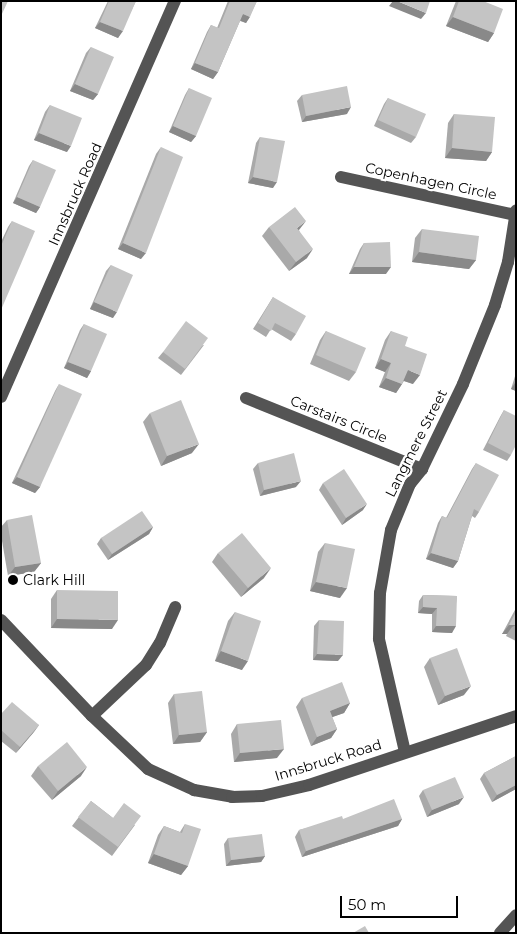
<!DOCTYPE html>
<style>
body{margin:0}
#map{position:relative;width:517px;height:934px;overflow:hidden;background:#fff;font-family:Montserrat,sans-serif}
div>[style]{position:absolute}
.minor>*{height:12px;margin:-6px;padding:0 6px;transform-origin:6px;border-radius:6px;background:#545454}
.wall>*{inset:0;background:#a9a9a9}
.shaded-wall>*{inset:0;background:#898989}
.building>*{inset:0;background:#c4c4c4}
.dots>*{width:14px;height:14px;translate:-50% -50%;box-sizing:border-box;border:2px solid #fff;border-radius:50%}
span{translate:-50% -50%;white-space:nowrap;text-align:center;line-height:1.15;-webkit-text-stroke:4.5px #fff;paint-order:stroke}
.street-label{font-size:14px;color:#000}
.poi-label{font-size:14px;color:#000}
.left{translate:0 -50%;text-align:left}
.frame{position:absolute;inset:0;border:2px solid #000;pointer-events:none}
.scale{position:absolute;left:340px;top:896px;width:118px;height:22px;box-sizing:border-box;border:2px solid #000;border-top:0;padding-left:6px;font-size:15px;line-height:18px;white-space:nowrap;color:#000;-webkit-text-stroke:4px #fff;paint-order:stroke}
</style>
<div id="map">
<div class="minor">
<i style="left:341px;top:177px;width:178px;rotate:12.3deg"></i>
<i style="left:1px;top:397px;width:433px;rotate:-66.3deg"></i>
<i style="left:246px;top:398px;width:190px;rotate:22deg"></i>
<i style="left:1px;top:620px;width:132px;rotate:46.5deg"></i>
<i style="left:92px;top:716px;width:77px;rotate:43.4deg"></i>
<i style="left:148px;top:769px;width:51px;rotate:24.5deg"></i>
<i style="left:194px;top:790px;width:39px;rotate:10deg"></i>
<i style="left:232px;top:797px;width:30px;rotate:-2deg"></i>
<i style="left:262px;top:796px;width:48px;rotate:-13.2deg"></i>
<i style="left:309px;top:785px;width:218px;rotate:-18.4deg"></i>
<i style="left:92px;top:716px;width:74px;rotate:-43.4deg"></i>
<i style="left:146px;top:665px;width:26px;rotate:-58deg"></i>
<i style="left:160px;top:643px;width:39px;rotate:-67deg"></i>
<i style="left:405px;top:752px;width:116px;rotate:-103deg"></i>
<i style="left:379px;top:639px;width:46px;rotate:-88.8deg"></i>
<i style="left:380px;top:593px;width:64px;rotate:-80.1deg"></i>
<i style="left:391px;top:530px;width:50px;rotate:-67.6deg"></i>
<i style="left:410px;top:484px;width:19px;rotate:-51deg"></i>
<i style="left:422px;top:469px;width:94px;rotate:-64.2deg"></i>
<i style="left:463px;top:384px;width:85px;rotate:-67.9deg"></i>
<i style="left:495px;top:305px;width:45px;rotate:-73.2deg"></i>
<i style="left:508px;top:262px;width:52px;rotate:-81.1deg"></i>
<i style="left:500px;top:933px;width:24px;rotate:-48deg"></i>
</div>
<div class="wall">
<i style="clip-path:polygon(108px 1px,136px 1px,118px 38px,95px 28px)"></i>
<i style="clip-path:polygon(228px 1px,257px 1px,246px 23px,240px 21px,218px 72px,213px 79px,191px 69px,207px 32px,211px 25px,217px 28px)"></i>
<i style="clip-path:polygon(456px 1px,459px 1px,494px 33px,488px 42px,446px 26px)"></i>
<i style="clip-path:polygon(91px 47px,98px 94px,93px 100px,70px 91px,86px 53px)"></i>
<i style="clip-path:polygon(189px 88px,196px 136px,191px 142px,169px 132px,185px 95px)"></i>
<i style="clip-path:polygon(302px 95px,347px 114px,302px 122px,297px 101px)"></i>
<i style="clip-path:polygon(388px 98px,416px 137px,411px 143px,374px 126px,384px 104px)"></i>
<i style="clip-path:polygon(50px 105px,67px 152px,34px 140px,45px 112px)"></i>
<i style="clip-path:polygon(454px 114px,492px 152px,486px 161px,445px 158px,448px 123px)"></i>
<i style="clip-path:polygon(260px 137px,273px 188px,248px 183px,256px 143px)"></i>
<i style="clip-path:polygon(161px 147px,141px 259px,118px 249px,156px 154px)"></i>
<i style="clip-path:polygon(33px 160px,40px 207px,36px 213px,13px 203px,29px 166px)"></i>
<i style="clip-path:polygon(12px 221px,1px 310px,1px 242px,8px 227px)"></i>
<i style="clip-path:polygon(269px 227px,299px 230px,307px 258px,289px 271px,262px 236px)"></i>
<i style="clip-path:polygon(422px 229px,476px 260px,469px 269px,412px 262px,415px 238px)"></i>
<i style="clip-path:polygon(364px 243px,386px 274px,349px 274px,360px 249px)"></i>
<i style="clip-path:polygon(111px 265px,113px 318px,90px 309px,106px 271px)"></i>
<i style="clip-path:polygon(273px 297px,296px 334px,291px 341px,271px 329px,266px 337px,253px 329px)"></i>
<i style="clip-path:polygon(84px 324px,91px 371px,87px 378px,64px 368px,80px 330px)"></i>
<i style="clip-path:polygon(326px 331px,356px 372px,349px 381px,310px 364px,320px 340px)"></i>
<i style="clip-path:polygon(391px 331px,405px 346px,413px 384px,404px 381px,396px 393px,379px 387px,385px 372px,375px 368px,385px 340px)"></i>
<i style="clip-path:polygon(204px 345px,181px 375px,158px 358px,163px 352px)"></i>
<i style="clip-path:polygon(516px 373px,516px 391px,511px 389px)"></i>
<i style="clip-path:polygon(59px 384px,40px 487px,35px 493px,12px 483px,55px 391px)"></i>
<i style="clip-path:polygon(504px 410px,511px 455px,507px 461px,483px 450px,500px 417px)"></i>
<i style="clip-path:polygon(150px 413px,192px 453px,161px 466px,143px 422px)"></i>
<i style="clip-path:polygon(258px 463px,296px 487px,260px 496px,253px 469px)"></i>
<i style="clip-path:polygon(476px 463px,479px 512px,475px 518px,472px 516px,458px 561px,453px 568px,426px 559px,438px 523px,442px 516px,446px 518px,472px 469px)"></i>
<i style="clip-path:polygon(323px 483px,363px 510px,342px 525px,319px 490px)"></i>
<i style="clip-path:polygon(7px 520px,41px 563px,34px 572px,8px 576px,1px 535px,1px 527px)"></i>
<i style="clip-path:polygon(153px 527px,149px 534px,108px 560px,97px 544px,101px 538px)"></i>
<i style="clip-path:polygon(325px 543px,340px 598px,310px 591px,318px 552px)"></i>
<i style="clip-path:polygon(218px 553px,264px 578px,241px 597px,212px 562px)"></i>
<i style="clip-path:polygon(57px 590px,112px 629px,51px 628px,51px 599px)"></i>
<i style="clip-path:polygon(423px 595px,457px 596px,452px 633px,432px 632px,432px 614px,418px 613px,419px 601px)"></i>
<i style="clip-path:polygon(516px 608px,516px 641px,506px 636px,507px 634px,502px 634px)"></i>
<i style="clip-path:polygon(235px 612px,242px 670px,215px 661px,228px 621px)"></i>
<i style="clip-path:polygon(319px 620px,338px 661px,313px 660px,314px 626px)"></i>
<i style="clip-path:polygon(430px 658px,464px 695px,438px 705px,424px 667px)"></i>
<i style="clip-path:polygon(174px 694px,207px 732px,200px 742px,173px 744px,168px 703px)"></i>
<i style="clip-path:polygon(302px 698px,350px 703px,344px 713px,332px 717px,337px 729px,331px 738px,311px 746px,296px 707px)"></i>
<i style="clip-path:polygon(1px 714px,39px 725px,16px 753px,1px 741px)"></i>
<i style="clip-path:polygon(237px 724px,277px 758px,234px 762px,231px 734px)"></i>
<i style="clip-path:polygon(516px 756px,516px 789px,492px 802px,480px 779px,484px 773px)"></i>
<i style="clip-path:polygon(38px 766px,81px 776px,52px 800px,31px 776px)"></i>
<i style="clip-path:polygon(423px 790px,459px 804px,427px 817px,419px 796px)"></i>
<i style="clip-path:polygon(91px 801px,113px 818px,135px 825px,112px 856px,72px 826px)"></i>
<i style="clip-path:polygon(343px 819px,402px 819px,398px 826px,302px 857px,295px 837px,299px 830px)"></i>
<i style="clip-path:polygon(185px 824px,188px 866px,181px 875px,148px 863px,158px 835px,164px 826px,180px 832px)"></i>
<i style="clip-path:polygon(228px 838px,265px 856px,261px 862px,226px 866px,224px 844px)"></i>
</div>
<div class="shaded-wall">
<i style="clip-path:polygon(393px 1px,397px 1px,426px 13px,421px 19px,389px 6px)"></i>
<i style="clip-path:polygon(243px 14px,250px 17px,246px 23px,239px 20px)"></i>
<i style="clip-path:polygon(453px 17px,494px 33px,488px 42px,446px 26px)"></i>
<i style="clip-path:polygon(100px 22px,123px 31px,118px 38px,95px 28px)"></i>
<i style="clip-path:polygon(195px 63px,218px 72px,213px 79px,191px 69px)"></i>
<i style="clip-path:polygon(75px 84px,98px 94px,93px 100px,70px 91px)"></i>
<i style="clip-path:polygon(351px 107px,347px 114px,302px 122px,306px 116px)"></i>
<i style="clip-path:polygon(173px 126px,196px 136px,191px 142px,169px 132px)"></i>
<i style="clip-path:polygon(39px 133px,71px 146px,67px 152px,34px 140px)"></i>
<i style="clip-path:polygon(452px 148px,492px 152px,486px 161px,445px 158px)"></i>
<i style="clip-path:polygon(253px 177px,277px 182px,273px 188px,248px 183px)"></i>
<i style="clip-path:polygon(17px 197px,40px 207px,36px 213px,13px 203px)"></i>
<i style="clip-path:polygon(306px 221px,299px 230px,290px 237px,297px 228px)"></i>
<i style="clip-path:polygon(123px 243px,146px 253px,141px 259px,118px 249px)"></i>
<i style="clip-path:polygon(313px 249px,307px 258px,289px 271px,296px 262px)"></i>
<i style="clip-path:polygon(419px 252px,476px 260px,469px 269px,412px 262px)"></i>
<i style="clip-path:polygon(354px 267px,391px 267px,386px 274px,349px 274px)"></i>
<i style="clip-path:polygon(94px 302px,117px 312px,113px 318px,90px 309px)"></i>
<i style="clip-path:polygon(381px 359px,391px 363px,385px 372px,375px 368px)"></i>
<i style="clip-path:polygon(68px 362px,91px 371px,87px 378px,64px 368px)"></i>
<i style="clip-path:polygon(408px 370px,420px 375px,413px 384px,401px 380px)"></i>
<i style="clip-path:polygon(386px 378px,402px 384px,396px 393px,379px 387px)"></i>
<i style="clip-path:polygon(515px 383px,516px 383px,516px 391px,511px 389px)"></i>
<i style="clip-path:polygon(199px 444px,192px 453px,161px 466px,167px 456px)"></i>
<i style="clip-path:polygon(17px 477px,40px 487px,35px 493px,12px 483px)"></i>
<i style="clip-path:polygon(301px 481px,296px 487px,260px 496px,264px 490px)"></i>
<i style="clip-path:polygon(367px 504px,363px 510px,342px 525px,346px 518px)"></i>
<i style="clip-path:polygon(153px 527px,149px 534px,108px 560px,112px 554px)"></i>
<i style="clip-path:polygon(431px 553px,458px 561px,453px 568px,426px 559px)"></i>
<i style="clip-path:polygon(41px 563px,34px 572px,8px 576px,15px 567px)"></i>
<i style="clip-path:polygon(271px 568px,264px 578px,241px 597px,248px 588px)"></i>
<i style="clip-path:polygon(316px 582px,347px 588px,340px 598px,310px 591px)"></i>
<i style="clip-path:polygon(423px 607px,437px 608px,432px 614px,418px 613px)"></i>
<i style="clip-path:polygon(57px 619px,118px 620px,112px 629px,51px 628px)"></i>
<i style="clip-path:polygon(509px 625px,516px 625px,512px 627px,507px 634px,502px 634px)"></i>
<i style="clip-path:polygon(436px 626px,456px 626px,452px 633px,432px 632px)"></i>
<i style="clip-path:polygon(221px 651px,248px 661px,242px 670px,215px 661px)"></i>
<i style="clip-path:polygon(317px 654px,343px 655px,338px 661px,313px 660px)"></i>
<i style="clip-path:polygon(471px 686px,464px 695px,438px 705px,445px 696px)"></i>
<i style="clip-path:polygon(350px 703px,344px 713px,324px 720px,330px 711px)"></i>
<i style="clip-path:polygon(39px 725px,34px 732px,16px 753px,20px 747px)"></i>
<i style="clip-path:polygon(337px 729px,331px 738px,311px 746px,317px 737px)"></i>
<i style="clip-path:polygon(207px 732px,200px 742px,173px 744px,179px 735px)"></i>
<i style="clip-path:polygon(284px 749px,277px 758px,234px 762px,240px 753px)"></i>
<i style="clip-path:polygon(87px 767px,81px 776px,52px 800px,58px 791px)"></i>
<i style="clip-path:polygon(516px 785px,516px 789px,492px 802px,497px 795px)"></i>
<i style="clip-path:polygon(464px 797px,459px 804px,427px 817px,432px 810px)"></i>
<i style="clip-path:polygon(402px 819px,398px 826px,302px 857px,306px 851px)"></i>
<i style="clip-path:polygon(154px 854px,188px 866px,181px 875px,148px 863px)"></i>
<i style="clip-path:polygon(265px 856px,261px 862px,226px 866px,231px 860px)"></i>
</div>
<div class="building">
<i style="clip-path:polygon(1px 1px,8px 1px,1px 16px)"></i>
<i style="clip-path:polygon(109px 1px,136px 1px,123px 31px,100px 22px)"></i>
<i style="clip-path:polygon(230px 1px,257px 1px,250px 17px,243px 14px,218px 72px,195px 63px,211px 25px,219px 28px)"></i>
<i style="clip-path:polygon(397px 1px,430px 1px,426px 13px)"></i>
<i style="clip-path:polygon(459px 1px,483px 1px,503px 9px,494px 33px,453px 17px)"></i>
<i style="clip-path:polygon(91px 47px,114px 57px,98px 94px,75px 84px)"></i>
<i style="clip-path:polygon(347px 86px,351px 107px,306px 116px,302px 95px)"></i>
<i style="clip-path:polygon(189px 88px,212px 98px,196px 136px,173px 126px)"></i>
<i style="clip-path:polygon(388px 98px,426px 114px,416px 137px,378px 120px)"></i>
<i style="clip-path:polygon(50px 105px,82px 118px,71px 146px,39px 133px)"></i>
<i style="clip-path:polygon(454px 114px,495px 117px,492px 152px,452px 148px)"></i>
<i style="clip-path:polygon(260px 137px,285px 141px,277px 182px,253px 177px)"></i>
<i style="clip-path:polygon(161px 147px,183px 157px,146px 253px,123px 243px)"></i>
<i style="clip-path:polygon(33px 160px,56px 170px,40px 207px,17px 197px)"></i>
<i style="clip-path:polygon(295px 207px,306px 221px,297px 228px,313px 249px,296px 262px,269px 227px)"></i>
<i style="clip-path:polygon(12px 221px,35px 231px,1px 310px,1px 246px)"></i>
<i style="clip-path:polygon(422px 229px,479px 236px,476px 260px,419px 252px)"></i>
<i style="clip-path:polygon(390px 242px,391px 267px,354px 267px,364px 243px)"></i>
<i style="clip-path:polygon(111px 265px,133px 275px,117px 312px,94px 302px)"></i>
<i style="clip-path:polygon(273px 297px,306px 316px,296px 334px,275px 323px,271px 331px,258px 323px)"></i>
<i style="clip-path:polygon(186px 321px,208px 338px,185px 369px,163px 352px)"></i>
<i style="clip-path:polygon(84px 324px,107px 334px,91px 371px,68px 362px)"></i>
<i style="clip-path:polygon(326px 331px,366px 348px,356px 372px,316px 355px)"></i>
<i style="clip-path:polygon(391px 331px,408px 337px,405px 346px,427px 354px,420px 375px,408px 370px,402px 384px,386px 378px,391px 363px,381px 359px)"></i>
<i style="clip-path:polygon(59px 384px,82px 394px,40px 487px,17px 477px)"></i>
<i style="clip-path:polygon(181px 400px,199px 444px,167px 456px,150px 413px)"></i>
<i style="clip-path:polygon(504px 410px,516px 416px,516px 445px,511px 455px,488px 443px)"></i>
<i style="clip-path:polygon(294px 453px,301px 481px,264px 490px,258px 463px)"></i>
<i style="clip-path:polygon(476px 463px,499px 475px,479px 512px,474px 509px,458px 561px,431px 553px,442px 516px,447px 518px)"></i>
<i style="clip-path:polygon(344px 469px,367px 504px,346px 518px,323px 483px)"></i>
<i style="clip-path:polygon(142px 511px,153px 527px,112px 554px,101px 538px)"></i>
<i style="clip-path:polygon(32px 515px,41px 563px,15px 567px,7px 520px)"></i>
<i style="clip-path:polygon(242px 533px,271px 568px,248px 588px,218px 553px)"></i>
<i style="clip-path:polygon(325px 543px,355px 549px,347px 588px,316px 582px)"></i>
<i style="clip-path:polygon(57px 590px,118px 591px,118px 620px,57px 619px)"></i>
<i style="clip-path:polygon(423px 595px,457px 596px,456px 626px,436px 626px,437px 608px,423px 607px)"></i>
<i style="clip-path:polygon(235px 612px,261px 621px,248px 661px,221px 651px)"></i>
<i style="clip-path:polygon(516px 612px,516px 625px,509px 625px)"></i>
<i style="clip-path:polygon(319px 620px,344px 621px,343px 655px,317px 654px)"></i>
<i style="clip-path:polygon(457px 648px,471px 686px,445px 696px,430px 658px)"></i>
<i style="clip-path:polygon(342px 682px,350px 703px,330px 711px,337px 729px,317px 737px,302px 698px)"></i>
<i style="clip-path:polygon(202px 691px,207px 732px,179px 735px,174px 694px)"></i>
<i style="clip-path:polygon(12px 702px,39px 725px,20px 747px,1px 730px,1px 714px)"></i>
<i style="clip-path:polygon(281px 720px,284px 749px,240px 753px,237px 724px)"></i>
<i style="clip-path:polygon(67px 742px,87px 767px,58px 791px,38px 766px)"></i>
<i style="clip-path:polygon(516px 756px,516px 785px,497px 795px,484px 773px)"></i>
<i style="clip-path:polygon(455px 777px,464px 797px,432px 810px,423px 790px)"></i>
<i style="clip-path:polygon(394px 799px,402px 819px,306px 851px,299px 830px,342px 816px,343px 819px)"></i>
<i style="clip-path:polygon(91px 801px,113px 818px,124px 803px,141px 816px,118px 847px,78px 817px)"></i>
<i style="clip-path:polygon(185px 824px,201px 829px,188px 866px,154px 854px,164px 826px,182px 833px)"></i>
<i style="clip-path:polygon(262px 834px,265px 856px,231px 860px,228px 838px)"></i>
<i style="clip-path:polygon(365px 926px,369px 933px,353px 933px)"></i>
</div>
<div class="dots">
<i style="left:13px;top:580px;background:#000"></i>
</div>
<div class="street-label">
<span style="left:431px;top:181px;rotate:12deg">Copenhagen Circle</span>
<span style="left:75px;top:194px;rotate:-66deg">Innsbruck Road</span>
<span style="left:339px;top:419px;rotate:22deg">Carstairs Circle</span>
<span style="left:416px;top:443px;rotate:-63deg">Langmere Street</span>
<span style="left:328px;top:760px;rotate:-17deg">Innsbruck Road</span>
</div>
<div class="poi-label">
<span class="left" style="left:23px;top:580px">Clark Hill</span>
</div>
<div class="frame"></div>
<div class="scale">50 m</div>
</div>
